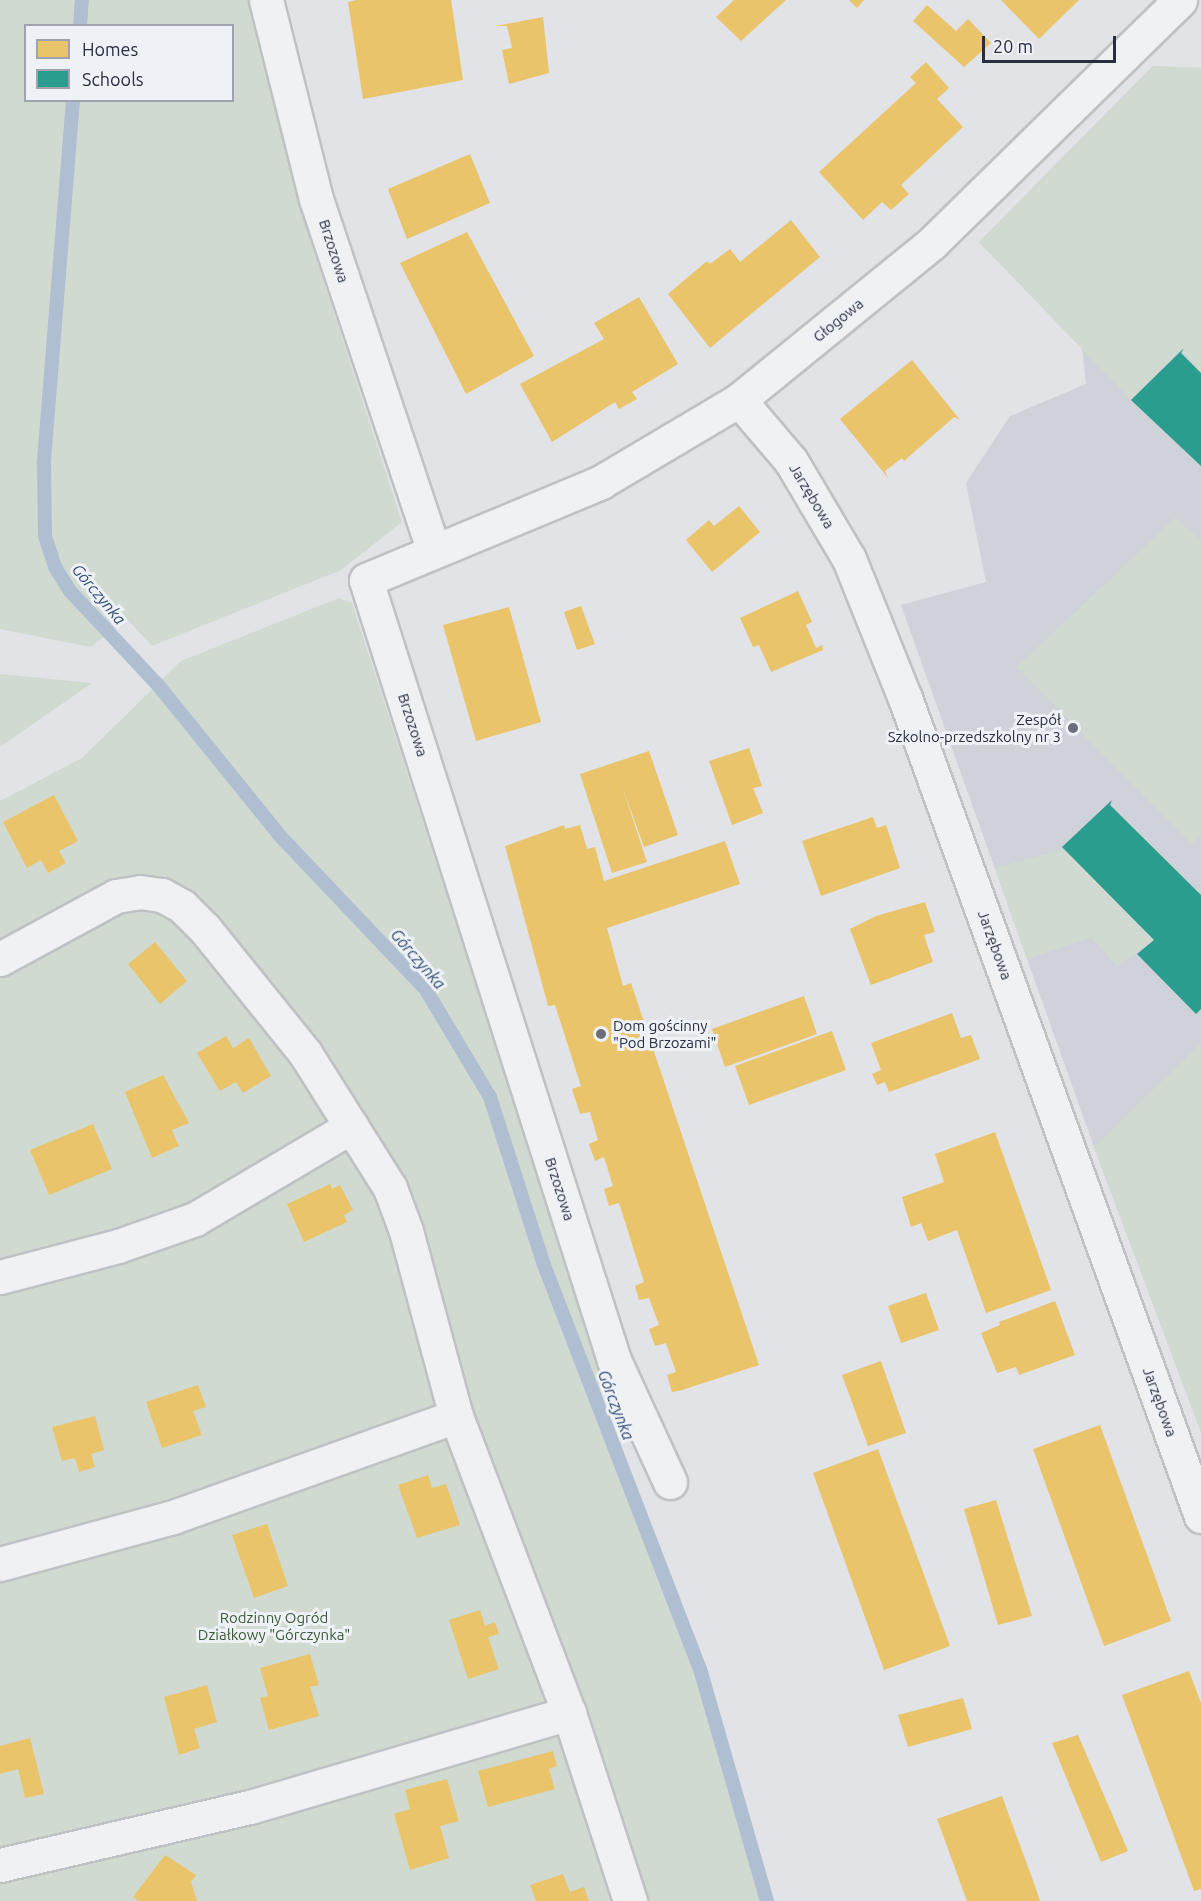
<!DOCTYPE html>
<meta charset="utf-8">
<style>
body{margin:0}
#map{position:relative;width:1201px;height:1901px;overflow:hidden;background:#e1e3e6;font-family:Ubuntu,sans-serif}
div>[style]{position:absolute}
.built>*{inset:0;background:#cfd2d9}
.green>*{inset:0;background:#d1dad1}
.homes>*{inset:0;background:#e9c46a}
.schools>*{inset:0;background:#2a9d8f}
.stream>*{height:14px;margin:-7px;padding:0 7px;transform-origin:7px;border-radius:7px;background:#afbed1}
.roads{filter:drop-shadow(2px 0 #bfc1c4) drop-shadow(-2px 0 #bfc1c4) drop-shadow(0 2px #bfc1c4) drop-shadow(0 -2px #bfc1c4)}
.minor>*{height:33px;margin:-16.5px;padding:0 16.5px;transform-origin:16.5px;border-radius:16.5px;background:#f0f1f2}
.dots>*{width:16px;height:16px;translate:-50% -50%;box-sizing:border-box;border:3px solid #eef1f6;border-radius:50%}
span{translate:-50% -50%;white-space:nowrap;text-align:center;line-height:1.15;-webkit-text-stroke:6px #eef1f6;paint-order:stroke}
.street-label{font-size:15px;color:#282f3f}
.poi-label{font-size:15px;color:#282f3f}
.right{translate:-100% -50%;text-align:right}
.left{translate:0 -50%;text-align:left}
.park-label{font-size:15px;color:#3a5b35}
.water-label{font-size:16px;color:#324c73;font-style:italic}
.legend{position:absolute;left:24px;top:24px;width:210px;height:78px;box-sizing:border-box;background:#eef1f6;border:2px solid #9fa3ad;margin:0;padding:8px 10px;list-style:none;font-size:18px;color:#282f3f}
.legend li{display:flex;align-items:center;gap:12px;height:30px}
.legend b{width:30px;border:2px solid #9fa3ad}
.scale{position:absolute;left:982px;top:36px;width:134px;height:27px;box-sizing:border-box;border:3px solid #282f3f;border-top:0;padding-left:8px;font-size:18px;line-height:21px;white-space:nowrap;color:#282f3f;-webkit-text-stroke:4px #eef1f6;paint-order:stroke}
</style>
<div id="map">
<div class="built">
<i style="clip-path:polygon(1153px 66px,1201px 68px,1201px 1432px,1094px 1147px,901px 605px,986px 582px,966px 483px,1010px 416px,1086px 384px,1082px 348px,979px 242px)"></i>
</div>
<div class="green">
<i style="clip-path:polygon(evenodd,0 0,248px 0,308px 234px,402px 522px,341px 570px,152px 646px,127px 619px,91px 647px,0 629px,0 0,26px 26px,232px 26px,232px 100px,26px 100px,26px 26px)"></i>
<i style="clip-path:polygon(1153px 66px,1201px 68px,1201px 373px,1181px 350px,1131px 400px,979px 242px)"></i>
<i style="clip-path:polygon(1175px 518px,1201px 540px,1201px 835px,1191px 844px,1017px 667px)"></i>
<i style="clip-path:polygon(339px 598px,352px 603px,596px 1356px,608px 1432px,700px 1669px,767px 1901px,0 1901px,0 801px,82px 758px,181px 661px)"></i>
<i style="clip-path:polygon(0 674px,92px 683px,0 747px)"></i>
<i style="clip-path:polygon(1064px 849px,1154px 940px,1117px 966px,1091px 937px,1027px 959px,995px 868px)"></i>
<i style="clip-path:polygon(1200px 1044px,1201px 1046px,1201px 1432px,1094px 1147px)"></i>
</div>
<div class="homes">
<i style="clip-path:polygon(357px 0,451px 0,463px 80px,363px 99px,348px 2px)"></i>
<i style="clip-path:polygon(734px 0,786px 0,741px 41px,716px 17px)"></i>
<i style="clip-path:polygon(849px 0,864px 0,857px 8px)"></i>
<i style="clip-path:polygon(1001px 0,1079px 0,1039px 39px)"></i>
<i style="clip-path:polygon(927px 5px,956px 31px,968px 19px,991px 43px,964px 67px,913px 21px)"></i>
<i style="clip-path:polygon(543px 17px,549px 73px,509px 84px,502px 50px,512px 48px,507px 26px,496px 26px)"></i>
<i style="clip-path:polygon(926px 62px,949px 88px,937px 99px,963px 127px,901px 185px,909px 194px,891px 210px,882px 202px,863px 220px,819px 172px,916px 83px,910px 77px)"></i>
<i style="clip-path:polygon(470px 154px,490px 203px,407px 239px,388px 189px)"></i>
<i style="clip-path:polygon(791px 220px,820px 257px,710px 348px,668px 294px,707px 261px,710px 264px,730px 249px,740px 262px)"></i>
<i style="clip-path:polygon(467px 232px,534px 356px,466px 394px,400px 263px)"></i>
<i style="clip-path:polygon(639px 297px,678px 364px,632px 392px,637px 399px,619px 409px,615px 402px,552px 442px,520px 384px,604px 339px,594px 323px)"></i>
<i style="clip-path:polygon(912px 360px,960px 420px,954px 417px,904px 461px,902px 458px,885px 471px,888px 478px,840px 419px)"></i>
<i style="clip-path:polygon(739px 506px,760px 532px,712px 572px,686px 540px,709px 520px,714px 526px)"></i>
<i style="clip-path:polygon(798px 591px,812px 622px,806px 625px,816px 648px,822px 645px,823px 650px,771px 672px,759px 645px,753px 647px,740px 618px)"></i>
<i style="clip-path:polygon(581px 606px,595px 644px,577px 650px,564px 612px)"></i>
<i style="clip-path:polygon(509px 607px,541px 722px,476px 741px,443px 625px)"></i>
<i style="clip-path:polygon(749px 748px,762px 786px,753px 788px,763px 813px,732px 825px,709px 761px)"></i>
<i style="clip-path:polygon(649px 751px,678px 835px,644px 847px,622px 786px,647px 862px,612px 873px,580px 774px)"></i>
<i style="clip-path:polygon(54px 795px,78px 841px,59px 851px,66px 863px,48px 873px,41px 860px,27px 868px,3px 822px)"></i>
<i style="clip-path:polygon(873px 817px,877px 828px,886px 825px,900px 868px,821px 896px,802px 841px)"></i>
<i style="clip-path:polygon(564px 825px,565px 829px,580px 825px,587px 849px,595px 847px,604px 881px,725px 841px,740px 884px,607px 928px,623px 986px,631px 983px,759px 1365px,682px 1390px,672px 1392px,667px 1375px,676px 1372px,666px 1343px,655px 1346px,649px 1329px,659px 1325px,649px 1298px,639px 1300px,635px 1286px,644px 1282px,619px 1203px,609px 1206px,604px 1189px,613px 1186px,604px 1157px,595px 1161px,589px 1144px,598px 1140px,590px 1112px,580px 1114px,572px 1089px,581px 1086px,555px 1005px,548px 1006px,505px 846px)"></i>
<i style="clip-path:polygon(925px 902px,935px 932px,924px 935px,933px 962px,871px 985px,850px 929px,876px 916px)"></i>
<i style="clip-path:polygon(155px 942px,187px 981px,160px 1004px,128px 964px)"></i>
<i style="clip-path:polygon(804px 996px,817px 1034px,725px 1067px,712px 1029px)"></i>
<i style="clip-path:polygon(952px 1013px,961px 1038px,971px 1035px,980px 1059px,889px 1092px,885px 1082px,877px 1085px,872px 1074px,881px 1070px,871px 1043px)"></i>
<i style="clip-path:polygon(832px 1031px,846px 1070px,749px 1105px,735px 1066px)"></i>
<i style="clip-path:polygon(226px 1036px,233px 1048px,249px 1038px,271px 1076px,243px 1093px,236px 1082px,220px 1091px,197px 1053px)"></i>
<i style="clip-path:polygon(163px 1075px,189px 1123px,172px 1130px,179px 1146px,152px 1158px,125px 1092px)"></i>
<i style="clip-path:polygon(93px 1124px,112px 1169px,49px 1195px,30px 1150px)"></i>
<i style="clip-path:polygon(995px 1132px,1051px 1290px,986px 1313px,957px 1230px,928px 1241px,921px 1223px,911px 1227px,902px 1197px,944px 1182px,935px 1154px)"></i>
<i style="clip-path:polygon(330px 1184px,332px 1189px,340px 1185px,353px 1210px,344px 1215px,347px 1222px,304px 1242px,287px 1204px)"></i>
<i style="clip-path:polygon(926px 1293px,939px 1330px,901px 1343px,888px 1306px)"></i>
<i style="clip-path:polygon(1055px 1301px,1075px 1355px,1019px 1375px,1016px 1367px,997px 1373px,981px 1333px,1000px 1325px,999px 1322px)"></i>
<i style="clip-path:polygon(881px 1361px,906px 1433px,868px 1446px,842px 1375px)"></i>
<i style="clip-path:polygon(198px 1385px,206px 1407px,193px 1411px,202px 1435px,162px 1448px,146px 1402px)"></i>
<i style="clip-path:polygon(95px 1416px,104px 1450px,91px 1454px,95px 1467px,79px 1472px,75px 1458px,62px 1461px,52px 1427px)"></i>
<i style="clip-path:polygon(1100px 1425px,1171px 1621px,1104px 1646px,1033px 1449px)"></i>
<i style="clip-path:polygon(878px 1449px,950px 1646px,884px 1670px,813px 1473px)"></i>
<i style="clip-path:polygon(428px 1475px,432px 1488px,446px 1484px,460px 1525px,417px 1538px,398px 1485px)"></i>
<i style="clip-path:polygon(996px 1500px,1032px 1616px,998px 1625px,964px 1509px)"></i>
<i style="clip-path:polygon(267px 1524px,288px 1586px,254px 1598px,232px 1535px)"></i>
<i style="clip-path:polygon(480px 1610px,485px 1626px,495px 1622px,499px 1634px,488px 1637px,499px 1669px,468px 1679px,449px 1620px)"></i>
<i style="clip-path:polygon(310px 1654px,319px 1685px,310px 1687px,319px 1716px,269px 1730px,260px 1698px,268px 1696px,260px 1668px)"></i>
<i style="clip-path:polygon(1189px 1671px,1201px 1703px,1201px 1889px,1194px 1891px,1122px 1695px)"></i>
<i style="clip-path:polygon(207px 1685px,217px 1722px,194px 1729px,200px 1748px,179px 1755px,164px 1697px)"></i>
<i style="clip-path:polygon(963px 1698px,972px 1729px,908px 1747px,898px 1715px)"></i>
<i style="clip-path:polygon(1078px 1735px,1128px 1851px,1101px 1862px,1052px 1743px)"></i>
<i style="clip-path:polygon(30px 1738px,44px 1794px,25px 1798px,18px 1769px,0 1774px,0 1746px)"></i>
<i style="clip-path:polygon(553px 1751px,557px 1766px,549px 1769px,555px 1789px,488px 1807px,478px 1771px)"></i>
<i style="clip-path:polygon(447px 1779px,459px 1821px,440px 1826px,449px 1858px,410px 1870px,394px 1814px,410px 1809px,405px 1790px)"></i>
<i style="clip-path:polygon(1002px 1796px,1035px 1886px,1040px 1901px,967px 1901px,937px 1819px)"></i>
<i style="clip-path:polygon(165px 1855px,196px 1875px,191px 1882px,197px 1901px,139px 1901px,133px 1897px)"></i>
<i style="clip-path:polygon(563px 1874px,570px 1892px,584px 1887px,589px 1901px,536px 1901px,530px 1885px)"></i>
</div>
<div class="schools">
<i style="clip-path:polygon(1184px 348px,1181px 353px,1201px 373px,1201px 466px,1131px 400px)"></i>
<i style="clip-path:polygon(1112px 800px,1110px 805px,1201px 895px,1201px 1009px,1196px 1014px,1137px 954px,1154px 940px,1062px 847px)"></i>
</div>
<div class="stream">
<i style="left:80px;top:26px;width:26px;rotate:-86deg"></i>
<i style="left:73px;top:100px;width:365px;rotate:94.6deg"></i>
<i style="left:44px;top:464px;width:72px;rotate:89.2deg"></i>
<i style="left:45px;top:536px;width:33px;rotate:72deg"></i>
<i style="left:55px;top:567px;width:28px;rotate:58deg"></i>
<i style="left:70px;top:591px;width:129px;rotate:46.9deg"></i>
<i style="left:158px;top:685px;width:196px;rotate:51deg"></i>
<i style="left:281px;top:837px;width:211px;rotate:46.5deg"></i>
<i style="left:426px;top:990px;width:125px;rotate:59.1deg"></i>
<i style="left:490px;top:1097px;width:176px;rotate:72.2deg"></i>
<i style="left:544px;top:1265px;width:433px;rotate:68.9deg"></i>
<i style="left:700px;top:1669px;width:241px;rotate:73.9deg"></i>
</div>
<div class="roads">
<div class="minor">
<i style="left:266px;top:0;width:205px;rotate:75.9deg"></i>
<i style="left:316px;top:199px;width:369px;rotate:71.5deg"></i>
<i style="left:739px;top:400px;width:80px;rotate:49.6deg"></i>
<i style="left:791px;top:461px;width:114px;rotate:59.4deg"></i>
<i style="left:849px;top:559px;width:150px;rotate:68.1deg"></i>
<i style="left:905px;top:698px;width:870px;rotate:70.11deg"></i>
<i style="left:0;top:959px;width:132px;rotate:-28.5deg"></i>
<i style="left:116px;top:896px;width:24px;rotate:-9deg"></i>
<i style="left:140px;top:892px;width:22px;rotate:8deg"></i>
<i style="left:162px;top:895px;width:23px;rotate:29deg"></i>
<i style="left:182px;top:906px;width:33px;rotate:45deg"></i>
<i style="left:205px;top:929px;width:159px;rotate:51.1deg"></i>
<i style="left:305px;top:1053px;width:160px;rotate:57.8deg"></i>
<i style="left:390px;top:1188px;width:46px;rotate:69.6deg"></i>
<i style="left:406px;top:1231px;width:192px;rotate:74.9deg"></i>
<i style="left:456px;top:1416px;width:318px;rotate:69.2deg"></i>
<i style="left:569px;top:1713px;width:198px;rotate:72deg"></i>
<i style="left:0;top:1277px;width:122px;rotate:-14.7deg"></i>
<i style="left:118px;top:1246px;width:82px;rotate:-19.3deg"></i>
<i style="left:195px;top:1219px;width:182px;rotate:-30.6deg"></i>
<i style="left:670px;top:1482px;width:134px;rotate:-114.7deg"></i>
<i style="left:614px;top:1360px;width:818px;rotate:-107.64deg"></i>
<i style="left:366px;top:580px;width:255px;rotate:-22.6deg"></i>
<i style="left:601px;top:482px;width:161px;rotate:-30.7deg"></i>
<i style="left:739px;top:400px;width:249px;rotate:-39.1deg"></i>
<i style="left:932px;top:243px;width:347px;rotate:-44.4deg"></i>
<i style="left:0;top:1564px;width:179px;rotate:-15.2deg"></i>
<i style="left:173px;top:1517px;width:300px;rotate:-19.6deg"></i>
<i style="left:0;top:1865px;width:257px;rotate:-13.1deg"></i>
<i style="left:250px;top:1807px;width:333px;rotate:-16.4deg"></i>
</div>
</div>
<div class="dots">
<i style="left:1073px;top:728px;background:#696e79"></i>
<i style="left:601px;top:1034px;background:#696e79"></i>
</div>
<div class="street-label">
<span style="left:334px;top:251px;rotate:72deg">Brzozowa</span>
<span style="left:838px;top:320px;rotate:-39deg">Głogowa</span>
<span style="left:812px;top:496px;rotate:59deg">Jarzębowa</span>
<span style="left:413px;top:725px;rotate:72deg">Brzozowa</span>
<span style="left:995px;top:945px;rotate:70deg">Jarzębowa</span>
<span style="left:560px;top:1189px;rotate:72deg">Brzozowa</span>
<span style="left:1160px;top:1402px;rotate:70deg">Jarzębowa</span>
</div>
<div class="poi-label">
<span class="right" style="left:1061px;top:728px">Zespół<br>Szkolno-przedszkolny nr 3</span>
<span class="left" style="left:613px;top:1034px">Dom gościnny<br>"Pod Brzozami"</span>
</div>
<div class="park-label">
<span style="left:274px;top:1626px">Rodzinny Ogród<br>Działkowy "Górczynka"</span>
</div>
<div class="water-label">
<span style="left:99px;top:594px;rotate:50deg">Górczynka</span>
<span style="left:418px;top:959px;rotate:49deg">Górczynka</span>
<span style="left:616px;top:1405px;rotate:69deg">Górczynka</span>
</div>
<ul class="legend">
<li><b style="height:16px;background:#e9c46a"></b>Homes</li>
<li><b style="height:16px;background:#2a9d8f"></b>Schools</li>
</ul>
<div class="scale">20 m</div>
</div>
